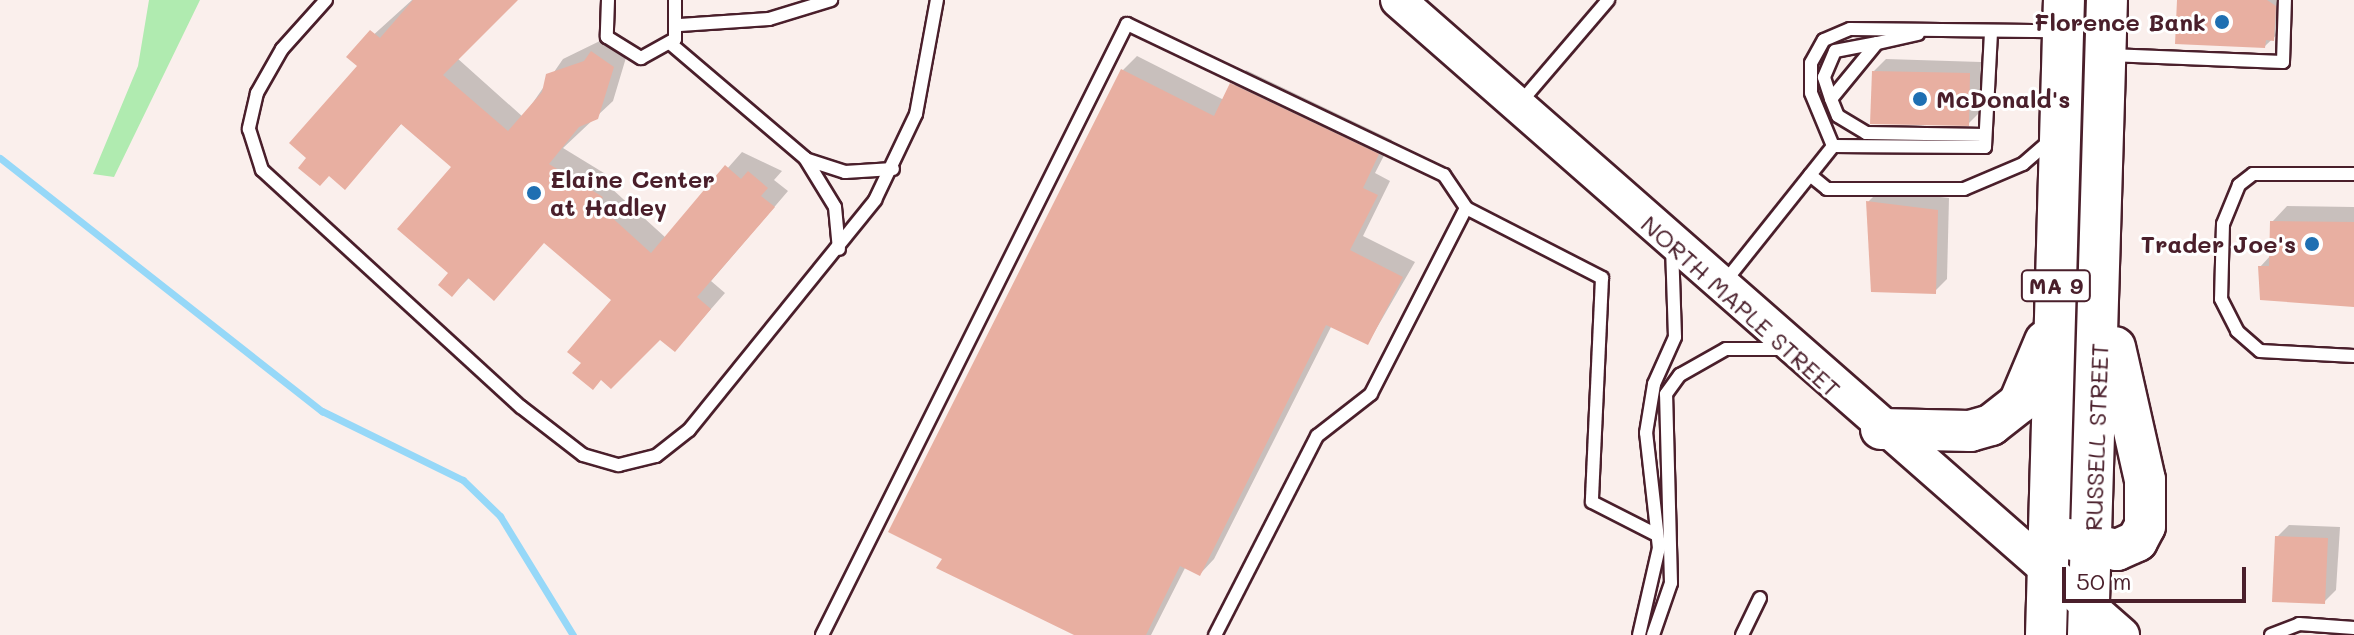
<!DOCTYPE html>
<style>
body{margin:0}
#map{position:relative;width:2354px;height:635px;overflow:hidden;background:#faefec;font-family:Mali,sans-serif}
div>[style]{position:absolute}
.green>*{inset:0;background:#b0ebb0}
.shadow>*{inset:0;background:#0003}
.stream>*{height:7px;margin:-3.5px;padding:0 3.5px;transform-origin:3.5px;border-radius:3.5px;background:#96d8f8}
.building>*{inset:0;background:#e8afa1}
.roads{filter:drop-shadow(2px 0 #4a1f2b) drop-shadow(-2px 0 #4a1f2b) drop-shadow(0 2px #4a1f2b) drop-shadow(0 -2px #4a1f2b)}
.service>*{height:12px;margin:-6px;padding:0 6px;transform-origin:6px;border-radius:6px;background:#fff}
.secondary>*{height:34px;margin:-17px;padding:0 17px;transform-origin:17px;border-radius:17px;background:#fff}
.trunk>*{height:40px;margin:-20px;padding:0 20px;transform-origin:20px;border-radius:20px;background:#fff}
.dots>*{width:22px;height:22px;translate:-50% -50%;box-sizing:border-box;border:4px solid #fff;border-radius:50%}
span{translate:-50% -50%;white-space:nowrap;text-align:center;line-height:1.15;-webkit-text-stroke:6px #fff;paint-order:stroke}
.shield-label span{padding:2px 6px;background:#fff;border:2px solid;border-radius:6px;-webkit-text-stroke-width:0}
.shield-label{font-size:22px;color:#4a1f2b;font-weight:700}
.poi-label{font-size:24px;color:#4a1f2b;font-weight:700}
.right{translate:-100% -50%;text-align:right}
.left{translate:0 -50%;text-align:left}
.street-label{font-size:24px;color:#4a1f2b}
.scale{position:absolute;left:2062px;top:567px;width:184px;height:36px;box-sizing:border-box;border:4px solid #4a1f2b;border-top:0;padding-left:10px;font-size:24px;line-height:28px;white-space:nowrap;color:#4a1f2b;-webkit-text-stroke:6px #fff;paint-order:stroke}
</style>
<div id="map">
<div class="green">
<i style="clip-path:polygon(149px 0,200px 0,114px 177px,93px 174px,138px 66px)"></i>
</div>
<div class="shadow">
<i style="clip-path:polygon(412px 0,515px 0,457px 58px,523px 117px,563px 59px,608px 37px,628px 51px,613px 101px,563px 148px,617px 181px,611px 188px,666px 238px,742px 152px,782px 171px,774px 180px,788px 191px,711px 281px,725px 293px,675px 350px,661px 338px,612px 387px,583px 363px,614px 300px,545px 241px,470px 277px,452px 295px,454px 166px,402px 123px,345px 187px,360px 66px,349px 57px)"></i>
<i style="clip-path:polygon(2179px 0,2286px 0,2285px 27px,2265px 46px)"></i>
<i style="clip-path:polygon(1137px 56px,1224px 100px,1246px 70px,1392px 140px,1375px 173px,1390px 181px,1363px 236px,1415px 262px,1368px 343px,1332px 325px,1214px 559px,1200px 574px,1186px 566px,1151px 635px,1079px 635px,1123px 70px)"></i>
<i style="clip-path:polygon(1886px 59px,1981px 62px,1980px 112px,1968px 124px,1874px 71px)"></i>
<i style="clip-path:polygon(1880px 190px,1949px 198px,1947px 279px,1935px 291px,1868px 202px)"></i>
<i style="clip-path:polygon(2287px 206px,2354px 207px,2354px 304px,2260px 267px,2271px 255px,2272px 222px)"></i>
<i style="clip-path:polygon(2289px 525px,2340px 527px,2336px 590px,2324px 602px,2277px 537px)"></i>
</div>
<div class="stream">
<i style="left:0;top:158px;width:410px;rotate:38.2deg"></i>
<i style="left:322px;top:411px;width:157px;rotate:26.1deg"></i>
<i style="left:463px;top:480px;width:52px;rotate:44.2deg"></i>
<i style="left:500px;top:516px;width:140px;rotate:58.5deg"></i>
</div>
<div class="building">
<i style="clip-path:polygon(413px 0,518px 0,443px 75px,508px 131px,542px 92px,546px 74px,584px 61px,591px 51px,614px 67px,598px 119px,579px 127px,549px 164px,603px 197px,597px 204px,651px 253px,725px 165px,741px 179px,748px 171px,768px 188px,761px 196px,775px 207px,697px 297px,711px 309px,675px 352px,660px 340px,611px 389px,601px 380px,593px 390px,572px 373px,581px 363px,567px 352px,611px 300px,544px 243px,494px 301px,468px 278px,452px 297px,438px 285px,448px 273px,397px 229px,451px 167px,401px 124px,345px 190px,329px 176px,320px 186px,298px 168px,306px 158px,289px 143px,357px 66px,346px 57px,370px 30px,380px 38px)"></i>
<i style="clip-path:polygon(2177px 0,2267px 0,2276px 6px,2274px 41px,2266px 40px,2265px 48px,2175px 44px)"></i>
<i style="clip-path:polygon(1121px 69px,1214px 116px,1230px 83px,1379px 154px,1363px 188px,1378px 195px,1350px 250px,1403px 277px,1368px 345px,1326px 325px,1200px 576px,1180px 566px,1146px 635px,1074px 635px,936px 568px,942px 559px,888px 532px)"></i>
<i style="clip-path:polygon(1872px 71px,1970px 73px,1969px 126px,1870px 124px)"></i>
<i style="clip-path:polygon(1866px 201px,1938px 210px,1936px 294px,1871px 292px)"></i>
<i style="clip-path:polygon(2270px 221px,2354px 222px,2354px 307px,2260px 300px,2258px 266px,2269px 266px)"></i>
<i style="clip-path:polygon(2275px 536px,2328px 538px,2325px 604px,2272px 602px)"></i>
</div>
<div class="roads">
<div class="service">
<i style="left:326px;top:0;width:66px;rotate:131.9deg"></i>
<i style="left:282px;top:49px;width:51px;rotate:119.6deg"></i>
<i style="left:257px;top:93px;width:37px;rotate:103deg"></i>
<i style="left:249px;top:129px;width:43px;rotate:72.4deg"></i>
<i style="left:262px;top:170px;width:351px;rotate:42.5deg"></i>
<i style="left:521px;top:407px;width:78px;rotate:37.7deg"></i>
<i style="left:583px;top:455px;width:37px;rotate:16deg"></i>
<i style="left:619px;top:465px;width:38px;rotate:-14deg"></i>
<i style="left:656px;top:456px;width:42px;rotate:-38.2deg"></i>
<i style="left:689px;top:430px;width:296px;rotate:-51deg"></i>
<i style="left:875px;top:200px;width:95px;rotate:-64.5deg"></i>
<i style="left:916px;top:114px;width:116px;rotate:-79.6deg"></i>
<i style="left:608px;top:0;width:37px;rotate:92deg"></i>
<i style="left:607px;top:37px;width:40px;rotate:32deg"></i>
<i style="left:641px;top:58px;width:39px;rotate:-29deg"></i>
<i style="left:675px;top:39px;width:39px;rotate:-90deg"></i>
<i style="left:680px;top:25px;width:89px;rotate:-3.9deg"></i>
<i style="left:769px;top:19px;width:65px;rotate:-17deg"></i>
<i style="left:1918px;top:34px;width:42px;rotate:167.6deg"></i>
<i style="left:1877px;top:43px;width:72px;rotate:129.4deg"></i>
<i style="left:1831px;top:99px;width:18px;rotate:68deg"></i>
<i style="left:1838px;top:116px;width:33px;rotate:31deg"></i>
<i style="left:1866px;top:133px;width:119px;rotate:1deg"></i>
<i style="left:671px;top:44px;width:176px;rotate:40.4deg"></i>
<i style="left:805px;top:158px;width:57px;rotate:58.5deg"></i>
<i style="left:835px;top:207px;width:42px;rotate:84.6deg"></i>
<i style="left:2109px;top:55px;width:174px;rotate:2.3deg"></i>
<i style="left:2283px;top:62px;width:62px;rotate:-88.2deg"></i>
<i style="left:1831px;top:99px;width:23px;rotate:-108deg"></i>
<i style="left:1824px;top:77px;width:28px;rotate:-67deg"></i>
<i style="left:1835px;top:51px;width:43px;rotate:-10.8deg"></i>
<i style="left:1519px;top:104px;width:137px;rotate:-49.4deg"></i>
<i style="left:1833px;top:146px;width:57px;rotate:-112.5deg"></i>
<i style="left:1811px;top:93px;width:30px;rotate:-90deg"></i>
<i style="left:1811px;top:63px;width:26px;rotate:-61deg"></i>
<i style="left:1824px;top:40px;width:28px;rotate:-23deg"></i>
<i style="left:1850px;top:29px;width:206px;rotate:0.6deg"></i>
<i style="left:1833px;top:146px;width:152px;rotate:0.4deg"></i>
<i style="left:1985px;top:147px;width:116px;rotate:-87deg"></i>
<i style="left:808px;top:160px;width:39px;rotate:18deg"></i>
<i style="left:845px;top:172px;width:48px;rotate:-3.6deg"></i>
<i style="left:2354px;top:174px;width:101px;rotate:180deg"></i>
<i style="left:2253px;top:174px;width:18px;rotate:142deg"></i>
<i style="left:2239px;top:185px;width:42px;rotate:112.3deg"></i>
<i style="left:2223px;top:224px;width:75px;rotate:91.5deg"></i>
<i style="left:2221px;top:299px;width:36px;rotate:63deg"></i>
<i style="left:2237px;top:331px;width:30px;rotate:41deg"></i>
<i style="left:2260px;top:351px;width:94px;rotate:3deg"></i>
<i style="left:1810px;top:175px;width:22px;rotate:39deg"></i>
<i style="left:1827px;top:189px;width:137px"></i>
<i style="left:1964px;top:189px;width:64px;rotate:-23deg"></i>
<i style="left:2023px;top:164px;width:35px;rotate:-41deg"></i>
<i style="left:1466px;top:208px;width:153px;rotate:27.2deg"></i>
<i style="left:1602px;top:278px;width:224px;rotate:92.6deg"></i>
<i style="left:1592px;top:502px;width:73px;rotate:26.9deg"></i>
<i style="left:1723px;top:284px;width:176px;rotate:-51.4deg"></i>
<i style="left:822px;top:635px;width:683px;rotate:-63.47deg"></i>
<i style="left:1127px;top:24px;width:351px;rotate:25.5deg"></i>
<i style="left:1444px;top:175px;width:40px;rotate:56deg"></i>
<i style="left:1466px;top:208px;width:209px;rotate:117.1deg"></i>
<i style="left:1371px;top:394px;width:68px;rotate:142.1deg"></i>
<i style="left:1317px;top:436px;width:224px;rotate:117.1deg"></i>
<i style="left:1639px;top:635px;width:89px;rotate:-77.1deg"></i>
<i style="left:1659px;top:548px;width:116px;rotate:-96.4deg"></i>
<i style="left:1646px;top:433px;width:50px;rotate:-80.7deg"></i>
<i style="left:1654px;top:384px;width:51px;rotate:-65.9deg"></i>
<i style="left:1675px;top:337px;width:89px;rotate:-91.9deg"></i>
<i style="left:1653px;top:635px;width:55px;rotate:-70.9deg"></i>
<i style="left:1671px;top:583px;width:189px;rotate:-91.5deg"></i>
<i style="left:1666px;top:394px;width:24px;rotate:-54deg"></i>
<i style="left:1680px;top:375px;width:53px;rotate:-29.5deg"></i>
<i style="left:1726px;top:349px;width:60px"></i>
<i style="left:1742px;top:635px;width:41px;rotate:-64.1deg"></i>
<i style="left:2271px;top:635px;width:30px;rotate:-21deg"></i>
<i style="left:2299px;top:624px;width:55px;rotate:4.2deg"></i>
</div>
<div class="secondary">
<i style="left:1398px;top:0;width:963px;rotate:41.25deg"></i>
</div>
<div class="trunk">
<i style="left:1881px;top:429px;width:89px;rotate:1.3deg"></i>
<i style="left:1970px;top:431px;width:22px;rotate:-16deg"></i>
<i style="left:1991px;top:425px;width:36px;rotate:-38deg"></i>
<i style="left:2019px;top:403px;width:67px;rotate:-67.2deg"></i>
<i style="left:2069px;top:539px;width:49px;rotate:12.9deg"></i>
<i style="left:2117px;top:550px;width:22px;rotate:-24deg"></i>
<i style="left:2137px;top:541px;width:17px;rotate:-62deg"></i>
<i style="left:2145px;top:526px;width:46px;rotate:-90deg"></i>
<i style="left:2145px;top:480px;width:136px;rotate:-102.7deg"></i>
<i style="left:2046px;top:635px;width:635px;rotate:-88.38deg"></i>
<i style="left:2088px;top:635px;width:635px;rotate:-88.29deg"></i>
</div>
</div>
<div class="dots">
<i style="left:2222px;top:22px;background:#1f6fb2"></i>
<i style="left:1920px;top:99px;background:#1f6fb2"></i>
<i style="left:534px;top:193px;background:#1f6fb2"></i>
<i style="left:2312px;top:244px;background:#1f6fb2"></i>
</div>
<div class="shield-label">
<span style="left:2056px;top:286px">MA 9</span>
</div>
<div class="poi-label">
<span class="right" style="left:2206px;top:22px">Florence Bank</span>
<span class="left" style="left:1936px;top:99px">McDonald's</span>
<span class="left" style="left:550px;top:193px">Elaine Center<br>at Hadley</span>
<span class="right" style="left:2296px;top:244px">Trader Joe's</span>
</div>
<div class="street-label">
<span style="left:1741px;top:306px;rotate:42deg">NORTH MAPLE STREET</span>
<span style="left:2096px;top:437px;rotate:-88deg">RUSSELL STREET</span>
</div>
<div class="scale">50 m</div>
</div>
